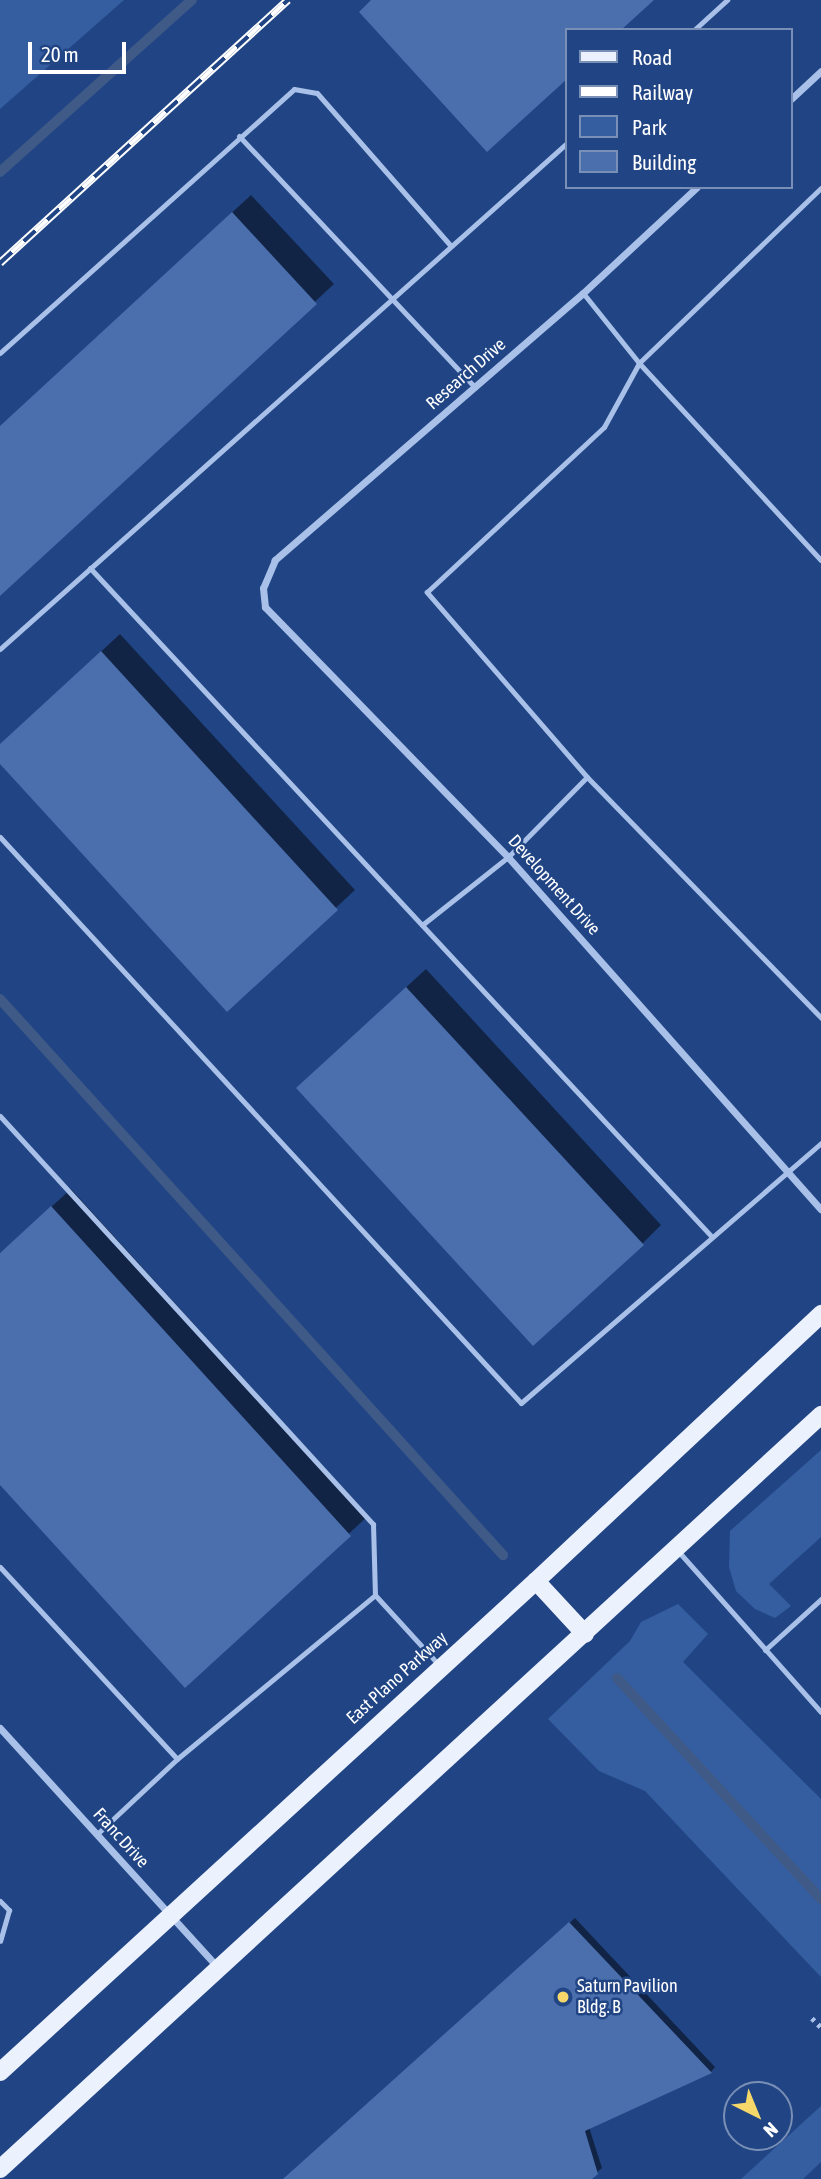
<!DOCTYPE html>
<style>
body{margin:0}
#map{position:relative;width:821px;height:2179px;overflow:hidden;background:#214584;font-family:"Asap Condensed",sans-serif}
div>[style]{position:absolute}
.green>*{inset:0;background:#355ea1}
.shadow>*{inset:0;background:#0007}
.stream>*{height:10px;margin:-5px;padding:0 5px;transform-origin:5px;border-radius:5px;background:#405a88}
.building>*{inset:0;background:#4a6fac}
.path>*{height:4.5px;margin-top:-2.25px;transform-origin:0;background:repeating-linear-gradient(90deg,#a9c1e9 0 3.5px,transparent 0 8.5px)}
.lane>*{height:5px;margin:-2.5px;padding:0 2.5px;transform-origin:2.5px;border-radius:2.5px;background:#a9c1e9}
.street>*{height:7px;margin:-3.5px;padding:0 3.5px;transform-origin:3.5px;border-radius:3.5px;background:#a9c1e9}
.primary>*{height:18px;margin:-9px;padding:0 9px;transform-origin:9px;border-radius:9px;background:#ecf1fe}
.rail>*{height:8px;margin-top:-4px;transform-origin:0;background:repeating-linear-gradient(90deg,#214584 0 16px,#fff 0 32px);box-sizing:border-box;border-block:2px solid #fff}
.dots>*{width:19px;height:19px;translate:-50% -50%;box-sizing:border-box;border:4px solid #214584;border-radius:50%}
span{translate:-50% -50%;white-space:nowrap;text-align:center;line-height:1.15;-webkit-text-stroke:5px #214584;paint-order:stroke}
.street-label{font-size:18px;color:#fff}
.poi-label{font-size:18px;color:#fff}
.left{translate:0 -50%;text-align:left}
.legend{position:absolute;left:565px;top:28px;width:228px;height:161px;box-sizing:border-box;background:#214584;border:2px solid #7a8fb5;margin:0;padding:9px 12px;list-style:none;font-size:21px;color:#fff}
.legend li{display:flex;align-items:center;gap:14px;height:35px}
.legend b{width:35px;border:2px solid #7a8fb5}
.north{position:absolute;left:723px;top:2081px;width:70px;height:70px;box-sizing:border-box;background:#214584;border:2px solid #7a8fb5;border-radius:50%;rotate:137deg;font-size:19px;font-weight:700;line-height:28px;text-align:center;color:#fff}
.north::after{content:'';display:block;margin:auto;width:24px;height:32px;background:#f5d76a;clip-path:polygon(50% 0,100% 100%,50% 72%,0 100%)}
.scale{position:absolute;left:28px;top:42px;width:98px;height:32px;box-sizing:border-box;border:4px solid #fff;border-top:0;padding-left:9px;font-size:21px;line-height:24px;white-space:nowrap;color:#fff;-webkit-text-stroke:5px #214584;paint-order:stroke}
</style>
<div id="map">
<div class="green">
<i style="clip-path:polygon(0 0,124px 0,0 109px)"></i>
<i style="clip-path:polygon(821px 1450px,821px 1537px,769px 1584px,791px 1606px,775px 1618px,755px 1609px,736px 1591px,729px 1567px,730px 1531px)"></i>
<i style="clip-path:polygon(678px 1604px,708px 1634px,683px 1662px,821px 1799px,821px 1977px,645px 1791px,599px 1771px,548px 1719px,630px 1641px,641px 1622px)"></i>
<i style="clip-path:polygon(821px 2106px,821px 2162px,803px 2179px,741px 2179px)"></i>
</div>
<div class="shadow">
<i style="clip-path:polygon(251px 195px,334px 284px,0 594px,0 427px)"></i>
<i style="clip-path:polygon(120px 634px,355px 890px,227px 1009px,0 762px,0 745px)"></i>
<i style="clip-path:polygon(426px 969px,661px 1225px,642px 1244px,317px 1069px)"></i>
<i style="clip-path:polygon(71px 1189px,368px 1516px,185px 1685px,0 1482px,0 1253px)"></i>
<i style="clip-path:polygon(575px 1918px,715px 2067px,711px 2072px,589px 2127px,602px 2168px,589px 2179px,285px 2179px)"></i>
</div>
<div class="stream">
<i style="left:0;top:172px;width:258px;rotate:-41.9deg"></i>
<i style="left:0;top:999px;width:750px;rotate:47.87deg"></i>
<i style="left:617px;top:1678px;width:301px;rotate:47.3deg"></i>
</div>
<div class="building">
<i style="clip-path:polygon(371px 0,654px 0,621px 30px,567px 30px,567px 79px,487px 152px,359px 12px)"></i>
<i style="clip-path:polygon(232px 212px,317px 304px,0 596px,0 426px)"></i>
<i style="clip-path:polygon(101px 651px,338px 910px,227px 1012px,0 764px,0 744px)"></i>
<i style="clip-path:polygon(406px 987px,644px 1245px,533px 1346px,296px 1088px)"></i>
<i style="clip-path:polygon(51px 1206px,351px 1536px,185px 1688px,0 1485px,0 1253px)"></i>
<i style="clip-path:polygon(569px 1922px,712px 2073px,585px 2131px,598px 2174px,592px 2179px,283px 2179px)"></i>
</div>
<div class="path">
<i style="left:812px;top:2018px;width:13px;rotate:45deg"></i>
</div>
<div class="lane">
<i style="left:694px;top:30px;width:45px;rotate:-42.3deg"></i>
<i style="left:239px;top:136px;width:345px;rotate:46.8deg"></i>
<i style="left:583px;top:293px;width:90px;rotate:51.3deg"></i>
<i style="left:639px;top:363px;width:268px;rotate:47.3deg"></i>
<i style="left:0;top:353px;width:395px;rotate:-41.9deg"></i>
<i style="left:294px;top:89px;width:23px;rotate:10deg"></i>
<i style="left:317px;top:93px;width:203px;rotate:48.8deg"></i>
<i style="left:90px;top:568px;width:913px;rotate:47.08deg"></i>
<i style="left:0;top:649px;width:760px;rotate:-41.75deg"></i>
<i style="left:587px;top:777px;width:336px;rotate:45.8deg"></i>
<i style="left:0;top:837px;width:769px;rotate:47.37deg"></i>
<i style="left:521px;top:1403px;width:397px;rotate:-40.9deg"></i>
<i style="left:422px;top:925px;width:110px;rotate:-38.3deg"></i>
<i style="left:508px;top:857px;width:112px;rotate:-45.4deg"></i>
<i style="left:587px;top:777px;width:245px;rotate:-130.9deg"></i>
<i style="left:427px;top:592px;width:242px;rotate:-43deg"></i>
<i style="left:604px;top:427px;width:73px;rotate:-61.3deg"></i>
<i style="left:639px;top:363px;width:252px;rotate:-43.9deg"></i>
<i style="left:0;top:1116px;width:553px;rotate:47.57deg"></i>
<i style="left:373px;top:1524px;width:71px;rotate:88.4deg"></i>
<i style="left:375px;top:1595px;width:93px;rotate:47.6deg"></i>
<i style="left:678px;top:1551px;width:215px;rotate:48.4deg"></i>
<i style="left:0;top:1567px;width:261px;rotate:47.3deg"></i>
<i style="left:177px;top:1759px;width:110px;rotate:136.8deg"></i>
<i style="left:765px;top:1650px;width:76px;rotate:-42.3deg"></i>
<i style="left:177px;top:1759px;width:257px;rotate:-39.6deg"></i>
<i style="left:0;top:1901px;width:13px;rotate:45deg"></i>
<i style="left:9px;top:1910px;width:32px;rotate:106deg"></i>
</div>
<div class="street">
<i style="left:791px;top:99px;width:41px;rotate:-43deg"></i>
<i style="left:697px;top:187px;width:156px;rotate:137.1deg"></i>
<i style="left:583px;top:293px;width:408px;rotate:139.1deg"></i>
<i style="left:275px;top:560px;width:30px;rotate:113deg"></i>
<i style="left:263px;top:588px;width:19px;rotate:84deg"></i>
<i style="left:265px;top:607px;width:349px;rotate:45.8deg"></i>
<i style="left:508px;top:857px;width:471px;rotate:48.4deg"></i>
<i style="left:0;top:1728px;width:326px;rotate:47.7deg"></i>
</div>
<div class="primary">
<i style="left:536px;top:1581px;width:72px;rotate:47.2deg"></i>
<i style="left:0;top:2072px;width:727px;rotate:-42.49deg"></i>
<i style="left:536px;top:1581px;width:391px;rotate:-43.1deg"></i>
<i style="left:0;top:2169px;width:1115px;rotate:-42.56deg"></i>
</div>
<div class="rail">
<i style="left:0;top:263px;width:390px;rotate:-42.4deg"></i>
</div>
<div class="dots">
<i style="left:563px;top:1997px;background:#f5d76a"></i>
</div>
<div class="street-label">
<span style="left:466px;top:374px;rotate:-41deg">Research Drive</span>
<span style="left:554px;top:885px;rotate:48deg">Development Drive</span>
<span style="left:397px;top:1678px;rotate:-42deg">East Plano Parkway</span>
<span style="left:121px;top:1838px;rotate:48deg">Franc Drive</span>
</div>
<div class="poi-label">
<span class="left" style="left:577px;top:1997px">Saturn Pavilion<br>Bldg. B</span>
</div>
<ul class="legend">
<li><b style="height:9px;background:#ecf1fe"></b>Road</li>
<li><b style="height:9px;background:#fff"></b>Railway</li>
<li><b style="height:19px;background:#355ea1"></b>Park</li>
<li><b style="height:19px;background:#4a6fac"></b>Building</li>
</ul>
<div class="north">N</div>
<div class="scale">20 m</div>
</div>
